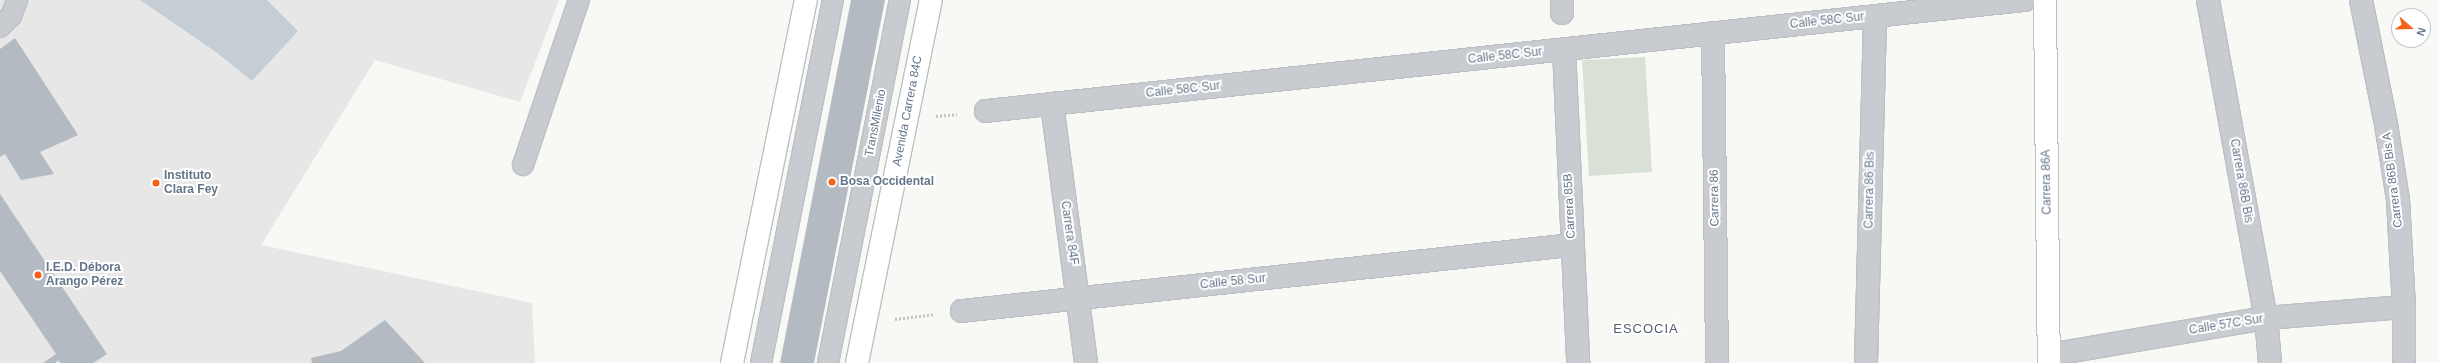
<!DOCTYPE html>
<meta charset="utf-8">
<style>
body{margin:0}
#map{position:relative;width:2439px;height:363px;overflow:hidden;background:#f8f8f5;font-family:Arial,sans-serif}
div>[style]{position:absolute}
.built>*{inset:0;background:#e6e7e6}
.green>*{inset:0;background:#d9e1d6}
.water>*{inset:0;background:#c4ced4}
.building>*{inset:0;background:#b3bac1}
.path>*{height:2.5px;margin-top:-1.25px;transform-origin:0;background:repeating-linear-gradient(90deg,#c1c3c6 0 2px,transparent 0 4px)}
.roads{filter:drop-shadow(1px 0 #bcc0c6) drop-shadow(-1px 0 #bcc0c6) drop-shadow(0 1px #bcc0c6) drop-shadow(0 -1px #bcc0c6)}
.lane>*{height:20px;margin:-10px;padding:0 10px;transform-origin:10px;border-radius:10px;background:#c8cbd0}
.street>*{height:22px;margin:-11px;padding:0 11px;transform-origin:11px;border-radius:11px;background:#c8cbd0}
.secondary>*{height:22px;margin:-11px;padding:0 11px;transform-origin:11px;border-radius:11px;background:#fff}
.primary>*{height:22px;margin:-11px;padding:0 11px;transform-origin:11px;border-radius:11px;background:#fff}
.dots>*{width:11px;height:11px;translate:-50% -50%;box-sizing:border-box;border:2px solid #fff;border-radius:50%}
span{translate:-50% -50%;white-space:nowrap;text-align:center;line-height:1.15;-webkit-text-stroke:4px #fff;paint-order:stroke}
.street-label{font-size:12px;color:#64758a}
.poi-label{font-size:12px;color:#64758a;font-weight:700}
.left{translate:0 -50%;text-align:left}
.neighbourhood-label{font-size:13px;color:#535f6e;letter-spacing:1px}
.north{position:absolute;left:2391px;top:8px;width:40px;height:40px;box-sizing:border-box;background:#fff;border:1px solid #c1c8d0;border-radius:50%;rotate:110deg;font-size:11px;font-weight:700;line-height:16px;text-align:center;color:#64758a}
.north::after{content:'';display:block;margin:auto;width:14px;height:18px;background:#f66018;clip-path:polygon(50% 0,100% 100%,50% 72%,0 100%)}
</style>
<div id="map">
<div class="built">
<i style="clip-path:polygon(0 0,559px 0,520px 102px,375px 60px,261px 245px,532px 303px,535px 363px,0 363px)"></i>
</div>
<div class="green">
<i style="clip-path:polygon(1645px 57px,1652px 172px,1589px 176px,1582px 60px)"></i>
</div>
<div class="water">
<i style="clip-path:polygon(140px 0,267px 0,298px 31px,252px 81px,216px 52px)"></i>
</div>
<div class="building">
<i style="clip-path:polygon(851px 0,885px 0,814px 363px,780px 363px)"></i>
<i style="clip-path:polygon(15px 38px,78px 135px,40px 152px,54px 174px,21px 180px,5px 154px,0 157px,0 49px)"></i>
<i style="clip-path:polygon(0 194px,107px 354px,93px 363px,60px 363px,59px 360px,55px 363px,43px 363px,56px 354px,0 271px)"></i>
<i style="clip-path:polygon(385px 320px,425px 363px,312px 363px,311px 358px,341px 351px)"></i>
</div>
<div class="path">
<i style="left:936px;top:116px;width:21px;rotate:-5deg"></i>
<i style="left:895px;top:319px;width:39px;rotate:-7deg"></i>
</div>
<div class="roads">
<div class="lane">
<i style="left:0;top:27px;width:16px;rotate:-45deg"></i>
<i style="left:11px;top:16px;width:17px;rotate:-69deg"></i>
<i style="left:523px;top:165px;width:174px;rotate:-71.3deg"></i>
<i style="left:761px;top:363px;width:370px;rotate:-78.8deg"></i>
<i style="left:828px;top:363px;width:370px;rotate:-78.8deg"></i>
</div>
<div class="street">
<i style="left:1562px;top:0;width:13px;rotate:90deg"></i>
<i style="left:2208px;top:0;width:323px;rotate:79.7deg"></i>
<i style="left:2266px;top:318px;width:45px;rotate:84.9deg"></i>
<i style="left:2361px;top:0;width:126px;rotate:78.6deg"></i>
<i style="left:2386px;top:124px;width:77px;rotate:81deg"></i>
<i style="left:2398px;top:200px;width:107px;rotate:86.8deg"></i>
<i style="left:2404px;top:307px;width:56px;rotate:90deg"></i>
<i style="left:1713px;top:33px;width:330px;rotate:89.3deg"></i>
<i style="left:1564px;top:49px;width:314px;rotate:87.4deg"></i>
<i style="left:1052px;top:104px;width:261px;rotate:82.5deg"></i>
<i style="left:986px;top:111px;width:1044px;rotate:-6.1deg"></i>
<i style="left:962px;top:311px;width:614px;rotate:-6.18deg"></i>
<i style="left:2049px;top:355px;width:220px;rotate:-9.7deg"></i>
<i style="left:2266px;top:318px;width:138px;rotate:-4.6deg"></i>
<i style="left:1866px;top:363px;width:347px;rotate:-88.5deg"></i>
</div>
<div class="secondary">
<i style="left:2045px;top:0;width:363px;rotate:89.4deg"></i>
</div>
<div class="primary">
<i style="left:732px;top:363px;width:370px;rotate:-78.5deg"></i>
<i style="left:857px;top:363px;width:370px;rotate:-78.5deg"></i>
</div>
</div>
<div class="dots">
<i style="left:832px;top:182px;background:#f66018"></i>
<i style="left:156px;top:183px;background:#f66018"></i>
<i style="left:38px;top:275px;background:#f66018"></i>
</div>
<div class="street-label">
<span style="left:1827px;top:21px;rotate:-6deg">Calle 58C Sur</span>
<span style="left:1505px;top:56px;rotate:-6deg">Calle 58C Sur</span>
<span style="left:1183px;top:90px;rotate:-6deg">Calle 58C Sur</span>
<span style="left:908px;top:111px;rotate:-79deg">Avenida Carrera 84C</span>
<span style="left:876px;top:123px;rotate:-79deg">TransMilenio</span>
<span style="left:2393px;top:180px;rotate:-97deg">Carrera 86B Bis A</span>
<span style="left:2241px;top:181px;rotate:80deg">Carrera 86B Bis</span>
<span style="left:2047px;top:182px;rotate:-91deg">Carrera 86A</span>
<span style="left:1870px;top:190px;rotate:-89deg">Carrera 86 Bis</span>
<span style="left:1715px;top:198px;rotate:-91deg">Carrera 86</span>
<span style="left:1570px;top:206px;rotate:-93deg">Carrera 85B</span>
<span style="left:1069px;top:233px;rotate:82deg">Carrera 84F</span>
<span style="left:1233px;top:282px;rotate:-6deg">Calle 58 Sur</span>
<span style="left:2226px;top:325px;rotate:-9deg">Calle 57C Sur</span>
</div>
<div class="poi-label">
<span class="left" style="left:164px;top:183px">Instituto<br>Clara Fey</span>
<span class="left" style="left:840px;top:182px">Bosa Occidental</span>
<span class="left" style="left:46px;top:275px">I.E.D. Débora<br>Arango Pérez</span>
</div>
<div class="neighbourhood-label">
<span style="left:1646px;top:329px">ESCOCIA</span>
</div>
<div class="north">N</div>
</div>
